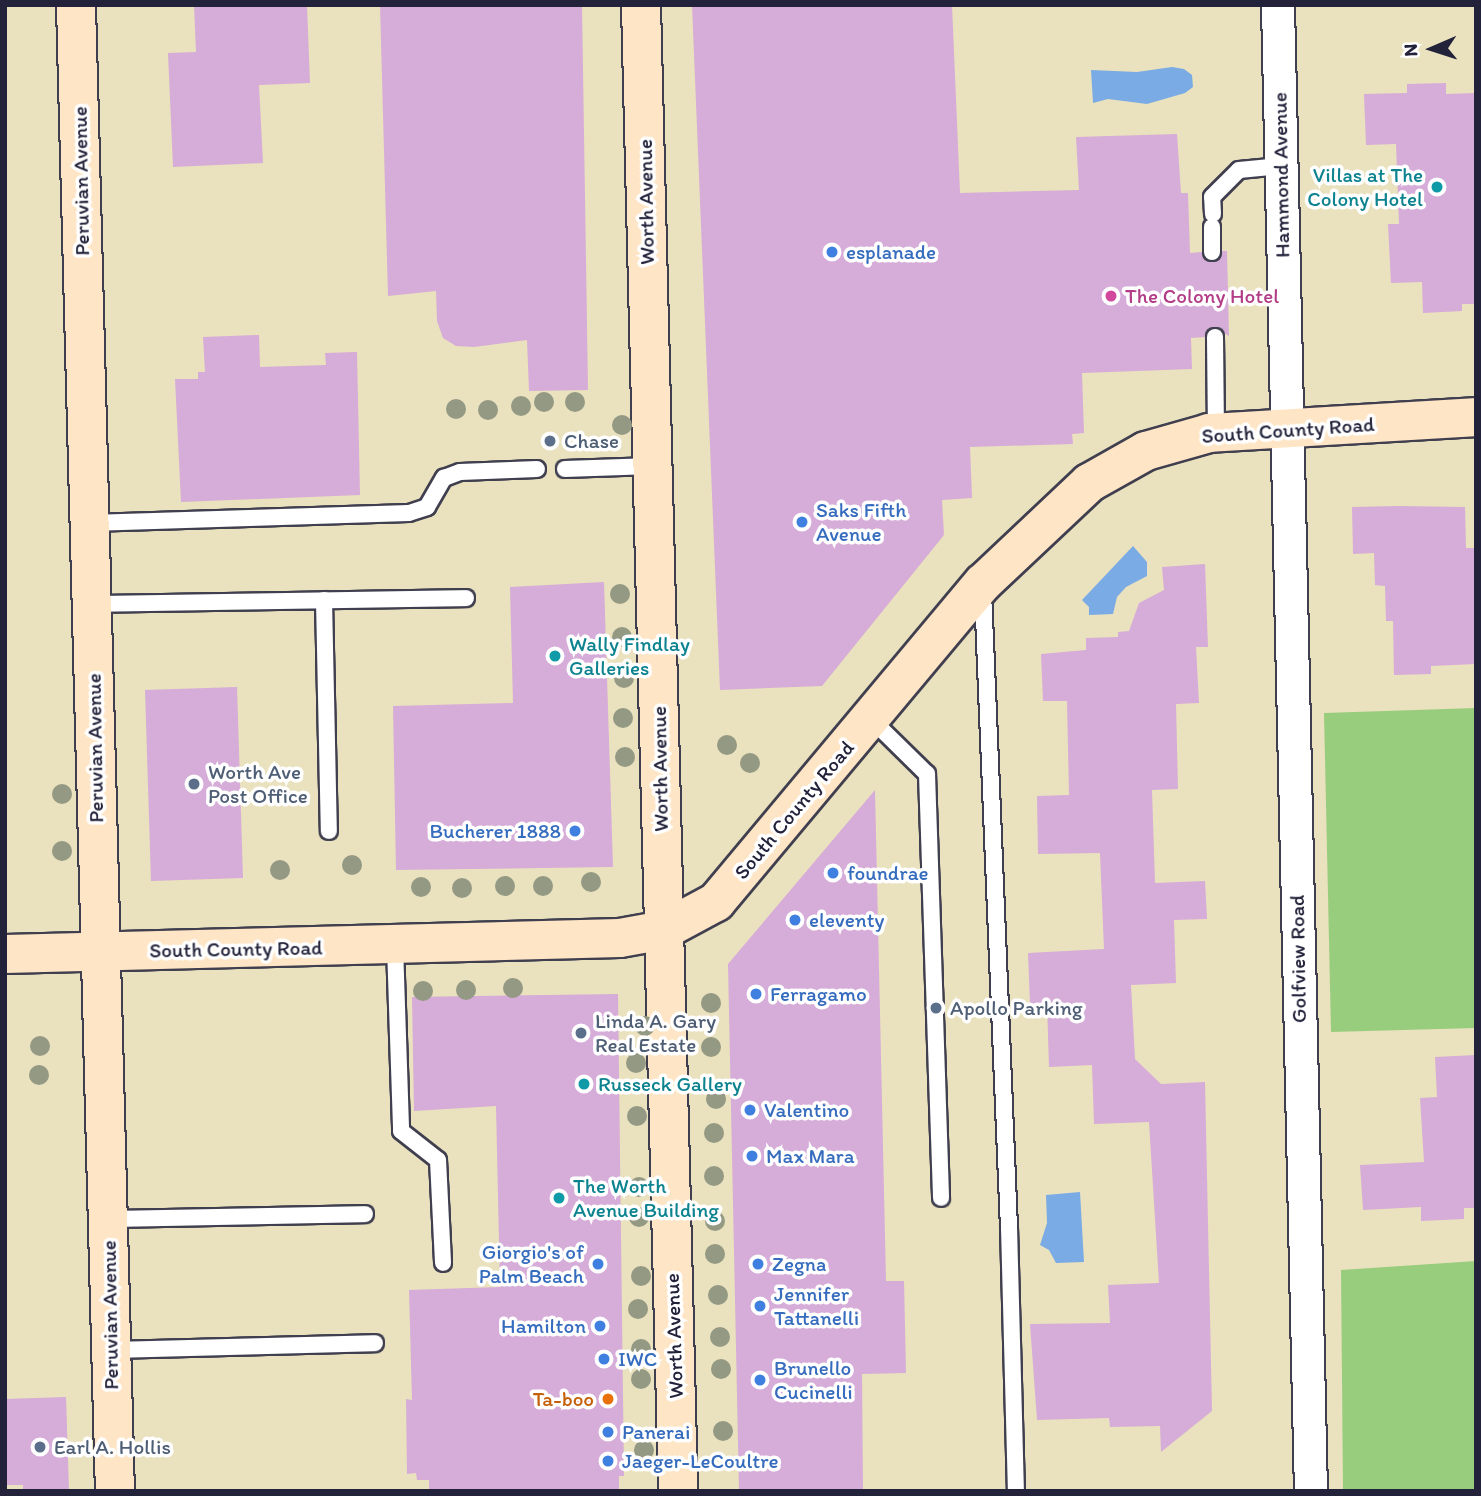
<!DOCTYPE html>
<style>
body{margin:0}
#map{position:relative;width:1481px;height:1496px;overflow:hidden;background:#eae1be;font-family:Itim,sans-serif}
div>[style]{position:absolute}
.green>*{inset:0;background:#99cd7e}
.water>*{inset:0;background:#7aabe5}
.building>*{inset:0;background:#d6acd8}
.roads{filter:drop-shadow(2px 0 #403f4f) drop-shadow(-2px 0 #403f4f) drop-shadow(0 2px #403f4f) drop-shadow(0 -2px #403f4f)}
.lane>*{height:16px;margin:-8px;padding:0 8px;transform-origin:8px;border-radius:8px;background:#fff}
.street>*{height:32px;margin:-16px;padding:0 16px;transform-origin:16px;border-radius:16px;background:#fff}
.secondary>*{height:38px;margin:-19px;padding:0 19px;transform-origin:19px;border-radius:19px;background:#fee5c5}
.trees>*{width:20px;height:20px;margin:-10px;border-radius:50%;background:#939983}
.dots>*{width:19px;height:19px;translate:-50% -50%;box-sizing:border-box;border:4px solid #fff;border-radius:50%}
span{translate:-50% -50%;white-space:nowrap;text-align:center;line-height:1.15;-webkit-text-stroke:7px #fff;paint-order:stroke}
.street-label{font-size:21px;color:#22223b}
.culture-label{font-size:21px;color:#0d838f}
.right{translate:-100% -50%;text-align:right}
.left{translate:0 -50%;text-align:left}
.shop-label{font-size:21px;color:#366cbe}
.hotel-label{font-size:21px;color:#b23c85}
.service-label{font-size:21px;color:#4e5e75}
.food-label{font-size:21px;color:#c56008}
.frame{position:absolute;inset:0;border:7px solid #22223b;pointer-events:none}
.north{position:absolute;left:1397px;top:14px;width:70px;height:70px;-webkit-text-stroke:5px #fff;paint-order:stroke;rotate:267deg;font-size:19px;font-weight:700;line-height:28px;text-align:center;color:#22223b}
.north::after{content:'';display:block;margin:auto;width:24px;height:32px;background:#22223b;clip-path:polygon(50% 0,100% 100%,50% 72%,0 100%)}
</style>
<div id="map">
<div class="green">
<i style="clip-path:polygon(1476px 708px,1476px 1028px,1331px 1032px,1324px 713px)"></i>
<i style="clip-path:polygon(1476px 1261px,1476px 1491px,1343px 1491px,1341px 1270px)"></i>
</div>
<div class="water">
<i style="clip-path:polygon(1172px 67px,1184px 69px,1192px 75px,1193px 87px,1185px 93px,1147px 104px,1108px 99px,1093px 103px,1091px 70px,1137px 72px)"></i>
<i style="clip-path:polygon(1133px 546px,1147px 562px,1147px 576px,1126px 587px,1117px 597px,1113px 614px,1089px 615px,1089px 607px,1082px 600px)"></i>
<i style="clip-path:polygon(1080px 1192px,1084px 1262px,1056px 1263px,1049px 1250px,1040px 1245px,1047px 1223px,1046px 1195px)"></i>
</div>
<div class="building">
<i style="clip-path:polygon(194px 5px,307px 5px,310px 83px,259px 85px,263px 163px,173px 167px,168px 53px,196px 52px)"></i>
<i style="clip-path:polygon(380px 5px,582px 5px,588px 390px,529px 391px,527px 340px,474px 347px,456px 346px,443px 338px,437px 321px,436px 291px,388px 296px)"></i>
<i style="clip-path:polygon(692px 5px,952px 5px,960px 193px,1079px 190px,1076px 137px,1177px 134px,1181px 193px,1188px 193px,1190px 253px,1202px 252px,1206px 261px,1213px 262px,1221px 258px,1222px 251px,1227px 251px,1229px 336px,1214px 327px,1206px 331px,1205px 337px,1191px 338px,1192px 369px,1082px 373px,1084px 433px,1072px 434px,1073px 444px,970px 447px,972px 498px,942px 500px,944px 535px,822px 686px,720px 690px)"></i>
<i style="clip-path:polygon(1446px 83px,1446px 94px,1476px 93px,1476px 304px,1462px 304px,1462px 311px,1423px 313px,1422px 282px,1391px 283px,1388px 224px,1399px 224px,1396px 144px,1366px 145px,1364px 94px,1407px 93px,1407px 84px)"></i>
<i style="clip-path:polygon(259px 335px,260px 367px,326px 365px,325px 353px,357px 352px,360px 495px,181px 502px,175px 379px,198px 379px,198px 372px,205px 372px,203px 337px)"></i>
<i style="clip-path:polygon(1398px 506px,1465px 507px,1466px 548px,1476px 548px,1476px 664px,1431px 666px,1431px 674px,1394px 675px,1393px 621px,1386px 621px,1385px 586px,1375px 585px,1374px 553px,1353px 554px,1352px 507px)"></i>
<i style="clip-path:polygon(1205px 564px,1208px 647px,1196px 647px,1199px 703px,1176px 704px,1178px 789px,1152px 790px,1155px 883px,1205px 881px,1207px 919px,1174px 920px,1176px 983px,1131px 985px,1135px 1059px,1161px 1084px,1205px 1082px,1212px 1411px,1161px 1452px,1160px 1426px,1110px 1427px,1109px 1418px,1037px 1420px,1030px 1324px,1110px 1323px,1108px 1285px,1159px 1283px,1149px 1122px,1094px 1124px,1092px 1065px,1049px 1067px,1047px 1003px,1030px 1004px,1028px 953px,1104px 949px,1100px 853px,1038px 854px,1037px 796px,1069px 795px,1067px 701px,1043px 701px,1041px 654px,1086px 650px,1086px 638px,1118px 637px,1118px 632px,1129px 631px,1139px 603px,1164px 590px,1162px 567px)"></i>
<i style="clip-path:polygon(604px 582px,613px 867px,396px 870px,393px 706px,513px 703px,510px 587px)"></i>
<i style="clip-path:polygon(237px 687px,243px 878px,151px 881px,145px 690px)"></i>
<i style="clip-path:polygon(875px 790px,886px 1281px,904px 1281px,906px 1373px,862px 1374px,863px 1491px,739px 1491px,728px 964px)"></i>
<i style="clip-path:polygon(618px 994px,624px 1476px,619px 1476px,619px 1491px,429px 1491px,429px 1480px,417px 1480px,416px 1473px,407px 1474px,406px 1399px,412px 1400px,409px 1290px,500px 1287px,496px 1106px,414px 1111px,412px 997px)"></i>
<i style="clip-path:polygon(1476px 1055px,1476px 1208px,1464px 1208px,1464px 1219px,1421px 1221px,1421px 1207px,1363px 1210px,1360px 1165px,1424px 1162px,1420px 1098px,1437px 1097px,1435px 1057px)"></i>
<i style="clip-path:polygon(66px 1397px,69px 1491px,23px 1491px,23px 1485px,5px 1485px,5px 1399px)"></i>
</div>
<div class="roads">
<div class="lane">
<i style="left:1213px;top:214px;width:17px;rotate:-93deg"></i>
<i style="left:1212px;top:197px;width:38px;rotate:-45deg"></i>
<i style="left:1239px;top:170px;width:42px;rotate:-5.4deg"></i>
<i style="left:1212px;top:252px;width:25px;rotate:-90deg"></i>
<i style="left:1215px;top:337px;width:95px;rotate:89.4deg"></i>
<i style="left:565px;top:469px;width:87px;rotate:-2deg"></i>
<i style="left:90px;top:523px;width:319px;rotate:-1.8deg"></i>
<i style="left:409px;top:513px;width:19px;rotate:-18deg"></i>
<i style="left:427px;top:507px;width:34px;rotate:-60deg"></i>
<i style="left:444px;top:478px;width:17px;rotate:-21deg"></i>
<i style="left:460px;top:472px;width:77px;rotate:-2.2deg"></i>
<i style="left:983px;top:592px;width:636px;rotate:87.66deg"></i>
<i style="left:1009px;top:1227px;width:264px;rotate:88.5deg"></i>
<i style="left:324px;top:600px;width:231px;rotate:88.8deg"></i>
<i style="left:92px;top:604px;width:374px;rotate:-0.9deg"></i>
<i style="left:871px;top:719px;width:78px;rotate:44.5deg"></i>
<i style="left:927px;top:774px;width:424px;rotate:88.1deg"></i>
<i style="left:395px;top:946px;width:185px;rotate:88.1deg"></i>
<i style="left:401px;top:1131px;width:47px;rotate:38.1deg"></i>
<i style="left:438px;top:1160px;width:103px;rotate:87.2deg"></i>
<i style="left:107px;top:1219px;width:258px;rotate:-1.1deg"></i>
<i style="left:111px;top:1350px;width:264px;rotate:-1.5deg"></i>
</div>
<div class="street">
<i style="left:1278px;top:5px;width:1486px;rotate:88.73deg"></i>
</div>
<div class="secondary">
<i style="left:76px;top:5px;width:1487px;rotate:88.5deg"></i>
<i style="left:641px;top:5px;width:1486px;rotate:88.57deg"></i>
<i style="left:5px;top:954px;width:615px;rotate:-1.49deg"></i>
<i style="left:620px;top:938px;width:45px;rotate:-10.3deg"></i>
<i style="left:664px;top:930px;width:59px;rotate:-28.3deg"></i>
<i style="left:716px;top:902px;width:416px;rotate:-50.1deg"></i>
<i style="left:983px;top:583px;width:146px;rotate:-43.3deg"></i>
<i style="left:1089px;top:483px;width:65px;rotate:-29.3deg"></i>
<i style="left:1146px;top:451px;width:66px;rotate:-15.9deg"></i>
<i style="left:1209px;top:433px;width:267px;rotate:-3.4deg"></i>
</div>
</div>
<div class="trees">
<i style="left:544px;top:402px"></i>
<i style="left:575px;top:402px"></i>
<i style="left:521px;top:406px"></i>
<i style="left:456px;top:409px"></i>
<i style="left:488px;top:410px"></i>
<i style="left:622px;top:425px"></i>
<i style="left:620px;top:594px"></i>
<i style="left:622px;top:637px"></i>
<i style="left:624px;top:678px"></i>
<i style="left:623px;top:718px"></i>
<i style="left:727px;top:745px"></i>
<i style="left:625px;top:757px"></i>
<i style="left:750px;top:763px"></i>
<i style="left:62px;top:794px"></i>
<i style="left:62px;top:851px"></i>
<i style="left:352px;top:865px"></i>
<i style="left:280px;top:870px"></i>
<i style="left:591px;top:882px"></i>
<i style="left:505px;top:886px"></i>
<i style="left:543px;top:886px"></i>
<i style="left:421px;top:887px"></i>
<i style="left:462px;top:888px"></i>
<i style="left:513px;top:988px"></i>
<i style="left:466px;top:990px"></i>
<i style="left:423px;top:991px"></i>
<i style="left:711px;top:1003px"></i>
<i style="left:645px;top:1026px"></i>
<i style="left:40px;top:1046px"></i>
<i style="left:711px;top:1047px"></i>
<i style="left:636px;top:1063px"></i>
<i style="left:39px;top:1075px"></i>
<i style="left:716px;top:1099px"></i>
<i style="left:637px;top:1116px"></i>
<i style="left:714px;top:1133px"></i>
<i style="left:714px;top:1176px"></i>
<i style="left:639px;top:1187px"></i>
<i style="left:639px;top:1217px"></i>
<i style="left:715px;top:1221px"></i>
<i style="left:715px;top:1254px"></i>
<i style="left:641px;top:1276px"></i>
<i style="left:718px;top:1295px"></i>
<i style="left:638px;top:1309px"></i>
<i style="left:720px;top:1337px"></i>
<i style="left:641px;top:1349px"></i>
<i style="left:721px;top:1369px"></i>
<i style="left:641px;top:1379px"></i>
<i style="left:723px;top:1431px"></i>
<i style="left:644px;top:1450px"></i>
</div>
<div class="dots">
<i style="left:1437px;top:187px;background:#0f9aa8"></i>
<i style="left:832px;top:252px;background:#3f7fe0"></i>
<i style="left:1111px;top:296px;background:#d1479c"></i>
<i style="left:550px;top:441px;background:#5c6f8a"></i>
<i style="left:802px;top:522px;background:#3f7fe0"></i>
<i style="left:555px;top:656px;background:#0f9aa8"></i>
<i style="left:194px;top:784px;background:#5c6f8a"></i>
<i style="left:575px;top:831px;background:#3f7fe0"></i>
<i style="left:833px;top:873px;background:#3f7fe0"></i>
<i style="left:795px;top:920px;background:#3f7fe0"></i>
<i style="left:756px;top:994px;background:#3f7fe0"></i>
<i style="left:936px;top:1008px;background:#5c6f8a"></i>
<i style="left:581px;top:1033px;background:#5c6f8a"></i>
<i style="left:584px;top:1084px;background:#0f9aa8"></i>
<i style="left:750px;top:1110px;background:#3f7fe0"></i>
<i style="left:752px;top:1156px;background:#3f7fe0"></i>
<i style="left:559px;top:1198px;background:#0f9aa8"></i>
<i style="left:598px;top:1264px;background:#3f7fe0"></i>
<i style="left:758px;top:1264px;background:#3f7fe0"></i>
<i style="left:760px;top:1306px;background:#3f7fe0"></i>
<i style="left:600px;top:1326px;background:#3f7fe0"></i>
<i style="left:604px;top:1359px;background:#3f7fe0"></i>
<i style="left:760px;top:1380px;background:#3f7fe0"></i>
<i style="left:608px;top:1399px;background:#e8710a"></i>
<i style="left:608px;top:1432px;background:#3f7fe0"></i>
<i style="left:40px;top:1447px;background:#5c6f8a"></i>
<i style="left:608px;top:1461px;background:#3f7fe0"></i>
</div>
<div class="street-label">
<span style="left:1281px;top:175px;rotate:-91deg">Hammond Avenue</span>
<span style="left:81px;top:181px;rotate:-91deg">Peruvian Avenue</span>
<span style="left:646px;top:202px;rotate:-91deg">Worth Avenue</span>
<span style="left:1288px;top:430px;rotate:-4deg">South County Road</span>
<span style="left:95px;top:748px;rotate:-91deg">Peruvian Avenue</span>
<span style="left:660px;top:769px;rotate:-91deg">Worth Avenue</span>
<span style="left:794px;top:810px;rotate:-50deg">South County Road</span>
<span style="left:236px;top:949px;rotate:-1deg">South County Road</span>
<span style="left:1298px;top:959px;rotate:-91deg">Golfview Road</span>
<span style="left:110px;top:1315px;rotate:-91deg">Peruvian Avenue</span>
<span style="left:674px;top:1336px;rotate:-92deg">Worth Avenue</span>
</div>
<div class="culture-label">
<span class="right" style="left:1423px;top:187px">Villas at The<br>Colony Hotel</span>
<span class="left" style="left:569px;top:656px">Wally Findlay<br>Galleries</span>
<span class="left" style="left:598px;top:1084px">Russeck Gallery</span>
<span class="left" style="left:573px;top:1198px">The Worth<br>Avenue Building</span>
</div>
<div class="shop-label">
<span class="left" style="left:846px;top:252px">esplanade</span>
<span class="left" style="left:816px;top:522px">Saks Fifth<br>Avenue</span>
<span class="right" style="left:561px;top:831px">Bucherer 1888</span>
<span class="left" style="left:847px;top:873px">foundrae</span>
<span class="left" style="left:809px;top:920px">eleventy</span>
<span class="left" style="left:770px;top:994px">Ferragamo</span>
<span class="left" style="left:764px;top:1110px">Valentino</span>
<span class="left" style="left:766px;top:1156px">Max Mara</span>
<span class="right" style="left:584px;top:1264px">Giorgio's of<br>Palm Beach</span>
<span class="left" style="left:772px;top:1264px">Zegna</span>
<span class="left" style="left:774px;top:1306px">Jennifer<br>Tattanelli</span>
<span class="right" style="left:586px;top:1326px">Hamilton</span>
<span class="left" style="left:618px;top:1359px">IWC</span>
<span class="left" style="left:774px;top:1380px">Brunello<br>Cucinelli</span>
<span class="left" style="left:622px;top:1432px">Panerai</span>
<span class="left" style="left:622px;top:1461px">Jaeger-LeCoultre</span>
</div>
<div class="hotel-label">
<span class="left" style="left:1125px;top:296px">The Colony Hotel</span>
</div>
<div class="service-label">
<span class="left" style="left:564px;top:441px">Chase</span>
<span class="left" style="left:208px;top:784px">Worth Ave<br>Post Office</span>
<span class="left" style="left:950px;top:1008px">Apollo Parking</span>
<span class="left" style="left:595px;top:1033px">Linda A. Gary<br>Real Estate</span>
<span class="left" style="left:54px;top:1447px">Earl A. Hollis</span>
</div>
<div class="food-label">
<span class="right" style="left:594px;top:1399px">Ta-boo</span>
</div>
<div class="frame"></div>
<div class="north">N</div>
</div>
